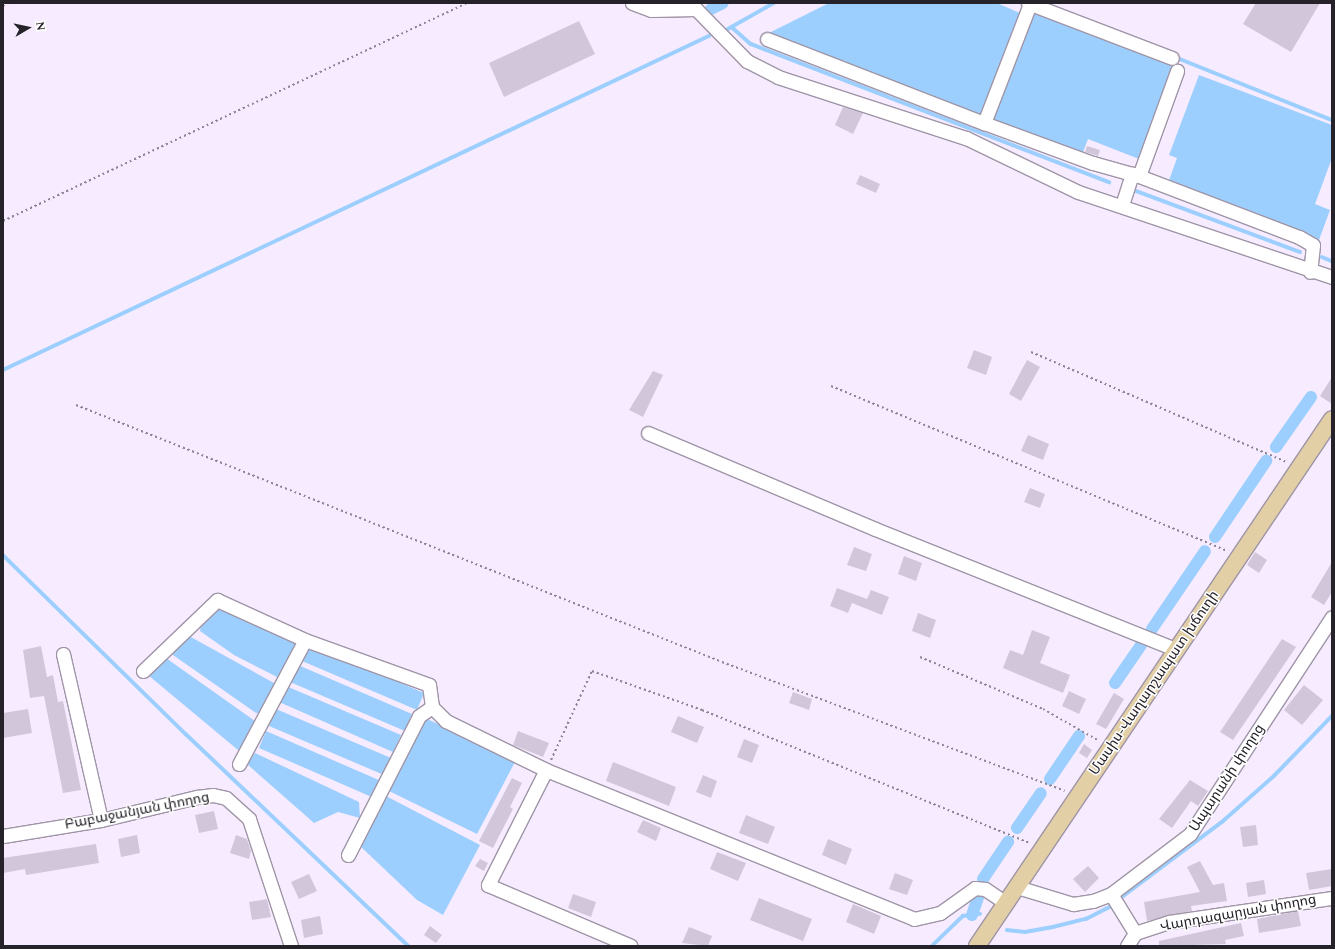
<!DOCTYPE html>
<meta charset="utf-8">
<style>
body{margin:0}
#map{position:relative;width:1335px;height:949px;overflow:hidden;background:#f7ecff;font-family:Spectral,"Noto Sans Armenian",serif}
div>[style]{position:absolute}
.water>*{inset:0;background:#9dcffe}
.stream>*{height:3.5px;margin:-1.75px;padding:0 1.75px;transform-origin:1.75px;border-radius:1.75px;background:#9dcffe}
.canal>*{height:12px;margin:-6px;padding:0 6px;transform-origin:6px;border-radius:6px;background:#9dcffe}
.building>*{inset:0;background:#d2c7da}
.path>*{height:2px;margin-top:-1px;transform-origin:0;background:repeating-linear-gradient(90deg,#8c8592 0 2px,transparent 0 5px)}
.roads{filter:drop-shadow(1px 0 #9f95a7) drop-shadow(-1px 0 #9f95a7) drop-shadow(0 1px #9f95a7) drop-shadow(0 -1px #9f95a7)}
.minor>*{height:13px;margin:-6.5px;padding:0 6.5px;transform-origin:6.5px;border-radius:6.5px;background:#fff}
.major>*{height:16px;margin:-8px;padding:0 8px;transform-origin:8px;border-radius:8px;background:#e2cfa6}
span{translate:-50% -50%;white-space:nowrap;text-align:center;line-height:1.15;-webkit-text-stroke:3px #fff;paint-order:stroke}
.street-label{font-size:14px;color:#262229}
.frame{position:absolute;inset:0;border:4px solid #262229;pointer-events:none}
.north{position:absolute;left:8px;top:8px;width:40px;height:40px;-webkit-text-stroke:3px #fff;paint-order:stroke;rotate:81deg;font-size:11px;font-weight:700;line-height:16px;text-align:center;color:#262229}
.north::after{content:'';display:block;margin:auto;width:14px;height:18px;background:#262229;clip-path:polygon(50% 0,100% 100%,50% 72%,0 100%)}
</style>
<div id="map">
<div class="water">
<i style="clip-path:polygon(829px 3px,997px 3px,1022px 14px,982px 118px,769px 33px)"></i>
<i style="clip-path:polygon(1036px 7px,1177px 62px,1139px 159px,1088px 139px,1082px 155px,993px 120px)"></i>
<i style="clip-path:polygon(1199px 75px,1332px 125px,1332px 158px,1315px 204px,1330px 210px,1319px 240px,1168px 183px,1177px 158px,1169px 155px)"></i>
<i style="clip-path:polygon(217px 608px,296px 640px,297px 645px,283px 673px,277px 677px,234px 655px,200px 631px,201px 625px)"></i>
<i style="clip-path:polygon(189px 636px,274px 683px,276px 686px,263px 712px,256px 713px,173px 655px,173px 651px)"></i>
<i style="clip-path:polygon(309px 644px,424px 693px,417px 710px,302px 661px)"></i>
<i style="clip-path:polygon(166px 658px,255px 721px,245px 746px,238px 750px,148px 675px)"></i>
<i style="clip-path:polygon(298px 665px,412px 714px,405px 731px,290px 682px)"></i>
<i style="clip-path:polygon(286px 686px,401px 735px,393px 752px,279px 702px)"></i>
<i style="clip-path:polygon(276px 709px,391px 758px,384px 775px,269px 726px)"></i>
<i style="clip-path:polygon(425px 718px,516px 760px,477px 834px,387px 790px)"></i>
<i style="clip-path:polygon(266px 731px,381px 781px,374px 798px,259px 748px)"></i>
<i style="clip-path:polygon(255px 753px,359px 802px,360px 818px,338px 812px,314px 823px,247px 764px)"></i>
<i style="clip-path:polygon(384px 795px,480px 845px,443px 915px,417px 900px,359px 845px)"></i>
</div>
<div class="stream">
<i style="left:733px;top:28px;width:24px;rotate:42deg"></i>
<i style="left:751px;top:44px;width:384px;rotate:21.1deg"></i>
<i style="left:728px;top:29px;width:53px;rotate:-29.5deg"></i>
<i style="left:1175px;top:57px;width:169px;rotate:21.9deg"></i>
<i style="left:1136px;top:191px;width:175px;rotate:20.4deg"></i>
<i style="left:1322px;top:257px;width:11px;rotate:22deg"></i>
<i style="left:3px;top:370px;width:781px;rotate:-25.32deg"></i>
<i style="left:3px;top:555px;width:256px;rotate:44.4deg"></i>
<i style="left:186px;top:734px;width:308px;rotate:43.6deg"></i>
<i style="left:1118px;top:900px;width:130px;rotate:-36.9deg"></i>
<i style="left:1222px;top:822px;width:69px;rotate:-41.5deg"></i>
<i style="left:1274px;top:776px;width:83px;rotate:-46deg"></i>
<i style="left:1007px;top:930px;width:18px;rotate:6deg"></i>
<i style="left:1025px;top:932px;width:28px;rotate:-10deg"></i>
<i style="left:1053px;top:927px;width:34px;rotate:-14deg"></i>
<i style="left:1086px;top:919px;width:31px;rotate:-27deg"></i>
<i style="left:932px;top:946px;width:43px;rotate:-44.1deg"></i>
<i style="left:963px;top:916px;width:17px;rotate:-7deg"></i>
</div>
<div class="canal">
<i style="left:711px;top:9px;width:13px;rotate:-27deg"></i>
<i style="left:1276px;top:447px;width:61px;rotate:-55deg"></i>
<i style="left:1215px;top:537px;width:92px;rotate:-56.1deg"></i>
<i style="left:1152px;top:629px;width:94px;rotate:-55.8deg"></i>
<i style="left:1115px;top:683px;width:46px;rotate:-55.6deg"></i>
<i style="left:1050px;top:779px;width:52px;rotate:-56deg"></i>
<i style="left:1017px;top:828px;width:42px;rotate:-55.6deg"></i>
<i style="left:983px;top:879px;width:45px;rotate:-56deg"></i>
<i style="left:972px;top:915px;width:18px;rotate:-71deg"></i>
</div>
<div class="building">
<i style="clip-path:polygon(1256px 3px,1320px 3px,1291px 52px,1243px 24px)"></i>
<i style="clip-path:polygon(579px 21px,595px 54px,504px 97px,489px 63px)"></i>
<i style="clip-path:polygon(843px 107px,863px 113px,853px 134px,835px 125px)"></i>
<i style="clip-path:polygon(1087px 146px,1100px 150px,1098px 156px,1085px 152px)"></i>
<i style="clip-path:polygon(860px 175px,880px 184px,876px 193px,856px 184px)"></i>
<i style="clip-path:polygon(974px 350px,992px 357px,986px 375px,967px 368px)"></i>
<i style="clip-path:polygon(1027px 360px,1040px 367px,1021px 401px,1009px 394px)"></i>
<i style="clip-path:polygon(653px 371px,663px 375px,643px 417px,629px 410px)"></i>
<i style="clip-path:polygon(1332px 377px,1332px 404px,1320px 396px)"></i>
<i style="clip-path:polygon(1028px 435px,1049px 444px,1043px 460px,1021px 451px)"></i>
<i style="clip-path:polygon(1030px 488px,1045px 494px,1040px 508px,1024px 502px)"></i>
<i style="clip-path:polygon(854px 547px,872px 554px,866px 571px,847px 565px)"></i>
<i style="clip-path:polygon(1255px 552px,1267px 560px,1259px 573px,1247px 565px)"></i>
<i style="clip-path:polygon(904px 556px,922px 563px,916px 581px,898px 574px)"></i>
<i style="clip-path:polygon(1332px 562px,1332px 592px,1324px 605px,1311px 597px)"></i>
<i style="clip-path:polygon(837px 588px,867px 599px,871px 590px,889px 597px,882px 615px,852px 603px,848px 613px,830px 606px)"></i>
<i style="clip-path:polygon(918px 613px,936px 620px,930px 638px,912px 631px)"></i>
<i style="clip-path:polygon(1032px 630px,1050px 637px,1040px 663px,1070px 675px,1063px 693px,1003px 668px,1010px 650px,1023px 655px)"></i>
<i style="clip-path:polygon(1282px 639px,1296px 647px,1233px 740px,1220px 732px)"></i>
<i style="clip-path:polygon(41px 646px,47px 677px,53px 675px,58px 702px,63px 701px,81px 790px,63px 793px,44px 696px,30px 698px,23px 650px)"></i>
<i style="clip-path:polygon(1304px 685px,1323px 700px,1302px 725px,1284px 710px)"></i>
<i style="clip-path:polygon(1069px 691px,1086px 699px,1079px 714px,1062px 706px)"></i>
<i style="clip-path:polygon(793px 692px,812px 699px,809px 710px,789px 703px)"></i>
<i style="clip-path:polygon(1114px 693px,1124px 699px,1106px 729px,1096px 724px)"></i>
<i style="clip-path:polygon(28px 709px,32px 733px,3px 738px,3px 713px)"></i>
<i style="clip-path:polygon(678px 716px,704px 727px,697px 743px,671px 732px)"></i>
<i style="clip-path:polygon(518px 731px,549px 743px,543px 757px,513px 745px)"></i>
<i style="clip-path:polygon(744px 739px,759px 745px,752px 763px,737px 757px)"></i>
<i style="clip-path:polygon(1084px 744px,1092px 750px,1087px 758px,1079px 753px)"></i>
<i style="clip-path:polygon(613px 762px,676px 787px,669px 806px,606px 781px)"></i>
<i style="clip-path:polygon(703px 775px,717px 781px,711px 798px,696px 792px)"></i>
<i style="clip-path:polygon(512px 778px,522px 783px,510px 807px,513px 809px,493px 848px,479px 841px)"></i>
<i style="clip-path:polygon(1190px 780px,1208px 791px,1198px 806px,1191px 801px,1172px 828px,1159px 819px)"></i>
<i style="clip-path:polygon(214px 811px,218px 829px,199px 833px,195px 815px)"></i>
<i style="clip-path:polygon(746px 815px,775px 827px,768px 844px,739px 833px)"></i>
<i style="clip-path:polygon(643px 820px,661px 828px,656px 841px,637px 832px)"></i>
<i style="clip-path:polygon(1256px 825px,1258px 845px,1243px 847px,1240px 827px)"></i>
<i style="clip-path:polygon(137px 835px,140px 853px,121px 857px,118px 839px)"></i>
<i style="clip-path:polygon(236px 835px,247px 839px,251px 851px,249px 859px,230px 853px)"></i>
<i style="clip-path:polygon(828px 839px,852px 849px,846px 865px,822px 855px)"></i>
<i style="clip-path:polygon(96px 844px,99px 863px,26px 875px,25px 869px,3px 873px,3px 858px)"></i>
<i style="clip-path:polygon(717px 852px,746px 863px,738px 881px,710px 869px)"></i>
<i style="clip-path:polygon(480px 859px,488px 863px,484px 871px,475px 866px)"></i>
<i style="clip-path:polygon(1200px 861px,1213px 885px,1224px 883px,1227px 901px,1191px 906px,1192px 911px,1147px 921px,1144px 902px,1200px 892px,1187px 867px)"></i>
<i style="clip-path:polygon(1088px 866px,1099px 878px,1085px 892px,1073px 879px)"></i>
<i style="clip-path:polygon(1332px 869px,1332px 886px,1309px 890px,1306px 873px)"></i>
<i style="clip-path:polygon(895px 873px,913px 880px,907px 895px,889px 889px)"></i>
<i style="clip-path:polygon(309px 874px,317px 891px,299px 899px,291px 882px)"></i>
<i style="clip-path:polygon(1264px 880px,1266px 894px,1248px 897px,1246px 883px)"></i>
<i style="clip-path:polygon(573px 894px,596px 902px,591px 917px,568px 908px)"></i>
<i style="clip-path:polygon(759px 898px,812px 919px,803px 941px,750px 920px)"></i>
<i style="clip-path:polygon(267px 899px,271px 917px,252px 920px,249px 902px)"></i>
<i style="clip-path:polygon(853px 904px,881px 916px,874px 934px,846px 922px)"></i>
<i style="clip-path:polygon(1298px 911px,1301px 926px,1259px 933px,1257px 919px)"></i>
<i style="clip-path:polygon(320px 916px,323px 934px,304px 938px,301px 920px)"></i>
<i style="clip-path:polygon(1241px 923px,1244px 936px,1225px 940px,1226px 944px,1159px 946px,1159px 941px)"></i>
<i style="clip-path:polygon(430px 926px,442px 935px,436px 943px,424px 935px)"></i>
<i style="clip-path:polygon(689px 927px,712px 936px,708px 946px,682px 943px)"></i>
</div>
<div class="path">
<i style="left:3px;top:6px;width:6px;rotate:-31deg"></i>
<i style="left:3px;top:221px;width:513px;rotate:-25.17deg"></i>
<i style="left:1031px;top:352px;width:279px;rotate:23.3deg"></i>
<i style="left:831px;top:386px;width:430px;rotate:22.6deg"></i>
<i style="left:76px;top:405px;width:695px;rotate:21.69deg"></i>
<i style="left:722px;top:662px;width:366px;rotate:20.6deg"></i>
<i style="left:920px;top:657px;width:134px;rotate:22.9deg"></i>
<i style="left:1043px;top:709px;width:64px;rotate:29.7deg"></i>
<i style="left:551px;top:760px;width:98px;rotate:-65.3deg"></i>
<i style="left:592px;top:671px;width:117px;rotate:19.5deg"></i>
<i style="left:702px;top:710px;width:354px;rotate:22.1deg"></i>
</div>
<div class="roads">
<div class="minor">
<i style="left:632px;top:3px;width:20px;rotate:20deg"></i>
<i style="left:651px;top:10px;width:45px;rotate:-1.3deg"></i>
<i style="left:696px;top:9px;width:73px;rotate:45.6deg"></i>
<i style="left:747px;top:61px;width:35px;rotate:27deg"></i>
<i style="left:778px;top:77px;width:198px;rotate:18deg"></i>
<i style="left:966px;top:138px;width:124px;rotate:25.7deg"></i>
<i style="left:1078px;top:192px;width:268px;rotate:18.5deg"></i>
<i style="left:1028px;top:3px;width:154px;rotate:20.9deg"></i>
<i style="left:767px;top:39px;width:233px;rotate:21.2deg"></i>
<i style="left:984px;top:123px;width:116px;rotate:20.2deg"></i>
<i style="left:1093px;top:163px;width:48px;rotate:15.8deg"></i>
<i style="left:1139px;top:176px;width:171px;rotate:20.9deg"></i>
<i style="left:1299px;top:237px;width:16px;rotate:30deg"></i>
<i style="left:1313px;top:245px;width:27px;rotate:96deg"></i>
<i style="left:984px;top:123px;width:128px;rotate:-68.9deg"></i>
<i style="left:1139px;top:176px;width:112px;rotate:-70.1deg"></i>
<i style="left:1122px;top:205px;width:33px;rotate:-72deg"></i>
<i style="left:648px;top:433px;width:246px;rotate:22.9deg"></i>
<i style="left:875px;top:529px;width:325px;rotate:21.8deg"></i>
<i style="left:63px;top:654px;width:170px;rotate:77.1deg"></i>
<i style="left:143px;top:671px;width:103px;rotate:-43.8deg"></i>
<i style="left:217px;top:600px;width:97px;rotate:24.4deg"></i>
<i style="left:305px;top:640px;width:132px;rotate:19.9deg"></i>
<i style="left:429px;top:685px;width:22px;rotate:82deg"></i>
<i style="left:432px;top:707px;width:20px;rotate:45deg"></i>
<i style="left:446px;top:721px;width:111px;rotate:26.1deg"></i>
<i style="left:546px;top:770px;width:397px;rotate:22deg"></i>
<i style="left:914px;top:919px;width:27px;rotate:-13deg"></i>
<i style="left:940px;top:913px;width:43px;rotate:-35.5deg"></i>
<i style="left:975px;top:888px;width:10px;rotate:6deg"></i>
<i style="left:985px;top:889px;width:25px;rotate:34deg"></i>
<i style="left:239px;top:764px;width:140px;rotate:-62deg"></i>
<i style="left:546px;top:770px;width:129px;rotate:116.8deg"></i>
<i style="left:488px;top:885px;width:155px;rotate:23.1deg"></i>
<i style="left:3px;top:836px;width:99px;rotate:-9.3deg"></i>
<i style="left:101px;top:820px;width:99px;rotate:-13.5deg"></i>
<i style="left:197px;top:797px;width:16px;rotate:-7deg"></i>
<i style="left:213px;top:795px;width:13px;rotate:13deg"></i>
<i style="left:226px;top:798px;width:31px;rotate:42deg"></i>
<i style="left:249px;top:819px;width:134px;rotate:71.7deg"></i>
<i style="left:348px;top:855px;width:156px;rotate:-62.9deg"></i>
<i style="left:419px;top:716px;width:16px;rotate:-35deg"></i>
<i style="left:1017px;top:887px;width:59px;rotate:16.9deg"></i>
<i style="left:1073px;top:904px;width:20px;rotate:-9deg"></i>
<i style="left:1093px;top:901px;width:19px;rotate:-21deg"></i>
<i style="left:1111px;top:894px;width:99px;rotate:-37.2deg"></i>
<i style="left:1190px;top:834px;width:259px;rotate:-56.8deg"></i>
<i style="left:1111px;top:894px;width:46px;rotate:58.4deg"></i>
<i style="left:1127px;top:946px;width:15px;rotate:-58deg"></i>
<i style="left:1135px;top:933px;width:36px;rotate:-18deg"></i>
<i style="left:1169px;top:922px;width:165px;rotate:-8.4deg"></i>
</div>
<div class="major">
<i style="left:977px;top:946px;width:635px;rotate:-56.03deg"></i>
</div>
</div>
<div class="street-label">
<span style="left:1154px;top:683px;rotate:-56deg">Մասիս-Վաղարշապատ խճուղի</span>
<span style="left:1227px;top:778px;rotate:-57deg">Ապարանի փողոց</span>
<span style="left:137px;top:811px;rotate:-11deg">Բաբաջանյան փողոց</span>
<span style="left:1238px;top:913px;rotate:-10deg">Վարդազարյան փողոց</span>
</div>
<div class="frame"></div>
<div class="north">N</div>
</div>
